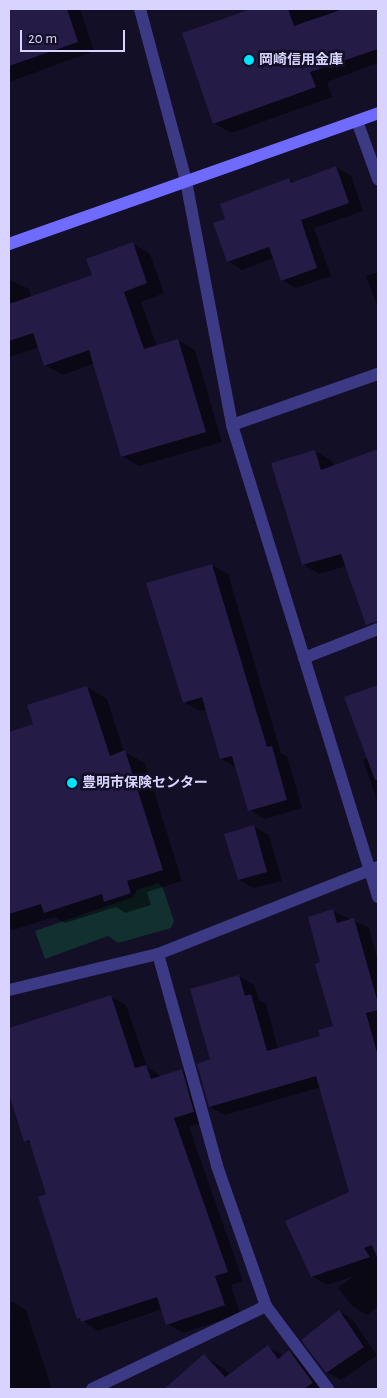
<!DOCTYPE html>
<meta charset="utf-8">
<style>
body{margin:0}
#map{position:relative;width:387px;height:1398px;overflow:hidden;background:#130f26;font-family:"Alegreya Sans","Noto Sans JP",sans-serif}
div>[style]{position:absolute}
.green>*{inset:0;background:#12302f}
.shadow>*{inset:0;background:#0007}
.building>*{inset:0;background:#241b47}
.lane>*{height:12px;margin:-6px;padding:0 6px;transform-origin:6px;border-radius:6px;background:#3d3a85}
.street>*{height:12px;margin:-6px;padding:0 6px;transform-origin:6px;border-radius:6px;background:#3d3a85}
.secondary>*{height:12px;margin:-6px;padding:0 6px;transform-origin:6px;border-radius:6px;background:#6f6bff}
.dots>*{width:14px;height:14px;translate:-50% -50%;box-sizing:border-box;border:2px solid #130f26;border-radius:50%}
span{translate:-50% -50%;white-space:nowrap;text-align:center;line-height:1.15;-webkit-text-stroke:5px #130f26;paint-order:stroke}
.poi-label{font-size:14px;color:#d9d4ff;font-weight:700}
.left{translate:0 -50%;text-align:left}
.frame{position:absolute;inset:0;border:10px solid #d9d4ff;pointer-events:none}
.scale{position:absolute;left:20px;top:30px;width:105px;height:22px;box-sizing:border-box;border:2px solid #d9d4ff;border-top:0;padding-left:6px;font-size:15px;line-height:18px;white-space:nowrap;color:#d9d4ff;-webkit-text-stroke:4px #130f26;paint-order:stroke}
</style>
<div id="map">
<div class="green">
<i style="clip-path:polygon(158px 883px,163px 888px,174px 921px,171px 928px,118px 943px,108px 936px,45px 959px,35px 931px,133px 897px,137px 890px)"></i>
</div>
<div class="shadow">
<i style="clip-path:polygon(9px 9px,80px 9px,94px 51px,9px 82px)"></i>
<i style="clip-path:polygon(254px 9px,378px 9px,378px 63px,327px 82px,332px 97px,231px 133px,214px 123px,183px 34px)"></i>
<i style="clip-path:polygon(336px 167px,351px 176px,363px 211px,314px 228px,331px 276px,296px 288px,282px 280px,274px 258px,242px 270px,228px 261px,227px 219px,289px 179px,295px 183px)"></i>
<i style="clip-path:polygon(133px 244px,150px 254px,164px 293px,141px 302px,157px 347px,178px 340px,195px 350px,222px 442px,139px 466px,122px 456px,95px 363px,63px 375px,45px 365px,39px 347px,9px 357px,9px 280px,29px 289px,31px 297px,93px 275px)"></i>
<i style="clip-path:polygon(378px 272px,378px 308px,366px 276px)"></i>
<i style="clip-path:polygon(315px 451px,332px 461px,334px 467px,378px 451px,378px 621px,363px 612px,346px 566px,319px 574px,303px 564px)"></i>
<i style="clip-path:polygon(212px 565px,228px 574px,281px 753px,287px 756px,302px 808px,265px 819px,250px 810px,237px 768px,221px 759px,207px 709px,200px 711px,184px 702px)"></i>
<i style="clip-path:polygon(378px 685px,378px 803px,363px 760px,368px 758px,346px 698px)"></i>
<i style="clip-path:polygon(87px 687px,107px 699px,124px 752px,145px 763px,182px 881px,147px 892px,151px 905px,125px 913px,116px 907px,65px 923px,54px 917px,13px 930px,9px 928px,9px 816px,13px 815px,9px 801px,9px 733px,35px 725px)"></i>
<i style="clip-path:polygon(254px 827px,269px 835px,282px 881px,254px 888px,239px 880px)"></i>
<i style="clip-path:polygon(333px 911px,369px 928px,378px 960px,378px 1307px,367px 1315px,352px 1306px,338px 1288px,354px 1276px,327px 1285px,312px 1276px,351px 1193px,321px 1087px,225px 1115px,210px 1107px,211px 1060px,239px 976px,254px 985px,259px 1000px,266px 1004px,278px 1049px,321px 1037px,334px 1027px,322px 963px)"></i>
<i style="clip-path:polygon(110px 996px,126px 1005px,147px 1067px,162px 1077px,181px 1070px,197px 1079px,209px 1121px,189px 1127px,243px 1281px,231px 1285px,240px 1314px,183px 1333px,167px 1324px,162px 1309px,98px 1331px,78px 1318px,48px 1195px,32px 1144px,25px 1141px,12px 1101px,9px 1100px,9px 1030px)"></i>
<i style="clip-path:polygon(11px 1301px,26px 1310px,52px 1389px,9px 1389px)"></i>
<i style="clip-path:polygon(339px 1311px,352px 1319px,377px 1355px,341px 1380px,327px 1372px,303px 1340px)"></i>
<i style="clip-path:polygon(268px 1347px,284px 1356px,289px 1352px,307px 1362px,327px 1389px,166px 1389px,204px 1355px,229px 1373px)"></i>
</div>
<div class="building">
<i style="clip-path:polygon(9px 9px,67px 9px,78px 42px,9px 66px)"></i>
<i style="clip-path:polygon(251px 9px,288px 9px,294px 26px,343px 9px,378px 9px,378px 49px,310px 72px,316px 87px,213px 124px,182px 33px)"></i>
<i style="clip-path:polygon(336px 166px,349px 203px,301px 220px,317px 268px,281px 281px,269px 247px,227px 262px,213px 223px,225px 219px,220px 204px,289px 178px,291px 183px)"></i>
<i style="clip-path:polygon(133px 242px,147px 283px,124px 292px,144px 349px,178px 339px,206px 432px,121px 457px,89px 350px,44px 366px,33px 333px,9px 341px,9px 304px,92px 275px,86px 259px)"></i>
<i style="clip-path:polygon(378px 449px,378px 621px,366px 625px,341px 554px,302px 565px,271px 463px,315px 450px,321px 470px)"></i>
<i style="clip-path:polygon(212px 564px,267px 747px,272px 746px,287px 800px,248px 811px,232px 756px,220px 759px,202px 697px,183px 703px,146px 583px)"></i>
<i style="clip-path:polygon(378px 685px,378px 780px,375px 780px,344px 697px)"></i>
<i style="clip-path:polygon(87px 686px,110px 756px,125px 750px,163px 870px,127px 881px,131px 893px,104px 902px,102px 894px,44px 913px,41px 904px,9px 914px,9px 732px,33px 724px,27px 705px)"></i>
<i style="clip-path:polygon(254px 825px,267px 872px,238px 880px,224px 834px)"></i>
<i style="clip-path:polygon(333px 909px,337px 923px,354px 918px,378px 1003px,378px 1010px,366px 1013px,378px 1056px,378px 1259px,372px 1245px,364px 1248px,370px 1257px,311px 1277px,285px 1221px,349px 1192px,316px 1076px,209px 1107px,197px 1064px,210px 1059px,190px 989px,239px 975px,245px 996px,251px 994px,267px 1051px,320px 1036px,318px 1030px,333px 1026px,315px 964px,320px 962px,308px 917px)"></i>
<i style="clip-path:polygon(111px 995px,135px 1068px,146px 1065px,151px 1079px,182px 1069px,194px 1112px,174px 1118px,228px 1272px,215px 1276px,225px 1305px,166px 1325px,157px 1297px,81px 1322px,80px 1318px,77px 1319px,38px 1197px,46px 1194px,29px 1140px,24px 1142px,9px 1094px,9px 1028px)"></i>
<i style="clip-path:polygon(339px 1310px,364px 1347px,326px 1373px,301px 1340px)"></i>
<i style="clip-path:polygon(268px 1345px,278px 1359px,289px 1350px,313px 1383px,303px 1389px,164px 1389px,204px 1354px,225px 1377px)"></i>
</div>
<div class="lane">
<i style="left:357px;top:121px;width:62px;rotate:70.1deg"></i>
</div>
<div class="street">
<i style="left:140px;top:9px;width:178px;rotate:75deg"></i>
<i style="left:186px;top:181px;width:248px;rotate:79.3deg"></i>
<i style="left:232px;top:425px;width:494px;rotate:72.8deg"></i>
<i style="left:232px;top:425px;width:155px;rotate:-19.3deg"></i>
<i style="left:304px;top:658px;width:79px;rotate:-21.4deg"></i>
<i style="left:158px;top:954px;width:220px;rotate:74.4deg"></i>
<i style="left:217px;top:1166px;width:148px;rotate:70.7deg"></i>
<i style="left:266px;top:1306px;width:104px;rotate:53.2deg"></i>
<i style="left:9px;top:990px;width:153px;rotate:-13.6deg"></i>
<i style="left:158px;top:954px;width:237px;rotate:-21.6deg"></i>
<i style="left:92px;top:1389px;width:193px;rotate:-25.5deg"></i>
</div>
<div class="secondary">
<i style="left:9px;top:244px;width:392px;rotate:-19.5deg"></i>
</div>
<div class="dots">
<i style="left:249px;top:60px;background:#00e5ff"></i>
<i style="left:72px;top:783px;background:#00e5ff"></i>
</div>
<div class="poi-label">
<span class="left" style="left:259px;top:60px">岡崎信用金庫</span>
<span class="left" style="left:82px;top:783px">豊明市保険センター</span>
</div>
<div class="frame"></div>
<div class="scale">20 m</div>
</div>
